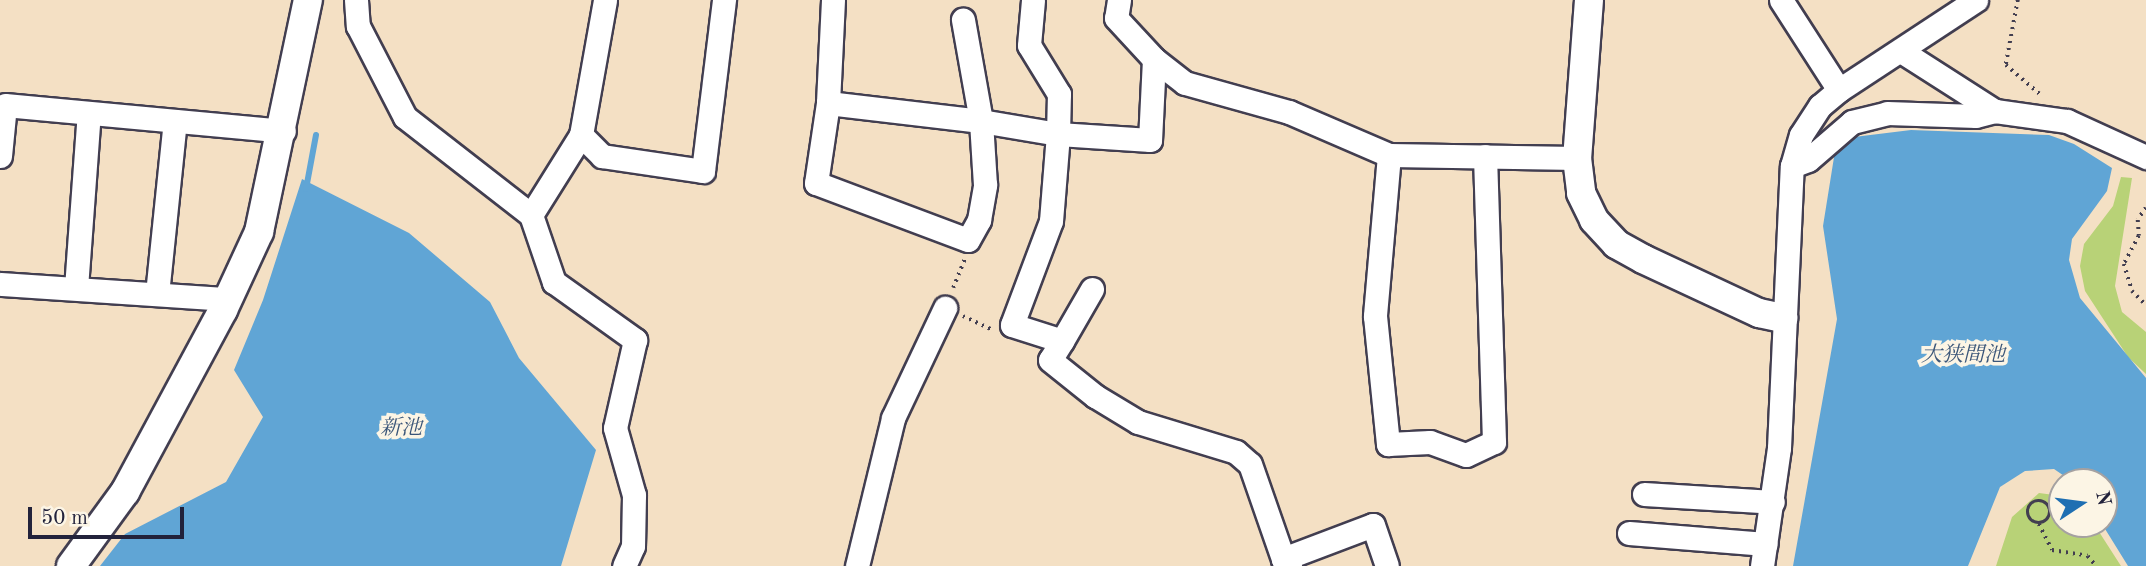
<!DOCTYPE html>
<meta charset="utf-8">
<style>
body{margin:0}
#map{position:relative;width:2146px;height:566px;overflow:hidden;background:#f4e0c4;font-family:"Old Standard TT","Noto Serif JP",serif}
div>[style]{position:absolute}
.green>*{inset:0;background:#b8d277}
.water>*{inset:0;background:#60a5d5}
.stream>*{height:6px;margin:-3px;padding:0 3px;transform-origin:3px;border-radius:3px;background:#60a5d5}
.path>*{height:3.5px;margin-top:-1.75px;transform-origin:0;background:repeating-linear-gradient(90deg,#423e50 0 2px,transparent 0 7px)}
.path>.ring{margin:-1.75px;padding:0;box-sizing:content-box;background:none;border:3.5px solid #423e50;border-radius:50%}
.roads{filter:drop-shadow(2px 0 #423e50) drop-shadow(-2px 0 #423e50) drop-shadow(0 2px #423e50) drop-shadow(0 -2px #423e50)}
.minor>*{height:23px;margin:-11.5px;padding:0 11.5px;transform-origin:11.5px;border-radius:11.5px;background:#fff}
.tertiary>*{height:28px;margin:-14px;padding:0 14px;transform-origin:14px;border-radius:14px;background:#fff}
span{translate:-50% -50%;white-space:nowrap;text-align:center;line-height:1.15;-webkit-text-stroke:7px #fcf5e5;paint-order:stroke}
.water-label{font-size:21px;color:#3b5679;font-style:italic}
.north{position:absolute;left:2048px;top:468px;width:70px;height:70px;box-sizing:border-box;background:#fcf5e5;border:2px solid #a5a1a1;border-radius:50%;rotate:77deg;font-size:19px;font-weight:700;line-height:28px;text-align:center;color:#22223b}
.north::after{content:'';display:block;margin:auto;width:24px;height:32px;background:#1f6fb2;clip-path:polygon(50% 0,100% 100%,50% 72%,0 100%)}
.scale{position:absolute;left:28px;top:507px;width:156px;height:32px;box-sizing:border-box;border:4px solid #22223b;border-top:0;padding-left:9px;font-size:21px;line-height:24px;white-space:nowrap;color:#22223b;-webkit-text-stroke:5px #fcf5e5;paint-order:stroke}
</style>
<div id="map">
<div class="green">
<i style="clip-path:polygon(2121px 177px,2132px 178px,2115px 286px,2122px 312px,2146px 332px,2146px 374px,2128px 357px,2085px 291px,2080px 266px,2084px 244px,2113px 206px)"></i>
<i style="clip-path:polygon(2039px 493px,2062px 496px,2062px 524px,2094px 524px,2121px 566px,1996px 566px,2012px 517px)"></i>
</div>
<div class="water">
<i style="clip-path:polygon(1911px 130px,2049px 135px,2074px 144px,2112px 168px,2107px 191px,2072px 239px,2069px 260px,2080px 298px,2146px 378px,2146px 566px,2128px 566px,2102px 524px,2104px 482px,2073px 482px,2054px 469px,2025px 471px,2000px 487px,1968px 566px,1793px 566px,1837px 319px,1823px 226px,1835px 151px,1854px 137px)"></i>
<i style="clip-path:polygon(302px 179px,409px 233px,490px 302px,519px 358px,596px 450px,561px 566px,100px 566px,125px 534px,226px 482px,263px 417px,234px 370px,263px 300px)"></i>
</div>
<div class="stream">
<i style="left:306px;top:189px;width:55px;rotate:-79.5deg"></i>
</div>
<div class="path">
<i style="left:2018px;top:0;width:66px;rotate:100.5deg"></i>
<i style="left:2006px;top:65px;width:46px;rotate:40.6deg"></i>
<i style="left:2146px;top:208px;width:14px;rotate:124deg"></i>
<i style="left:2138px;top:220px;width:16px;rotate:86deg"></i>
<i style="left:2139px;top:236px;width:32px;rotate:118deg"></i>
<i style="left:2124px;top:264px;width:28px;rotate:73deg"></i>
<i style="left:2132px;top:291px;width:20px;rotate:45deg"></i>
<i style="left:953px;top:288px;width:31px;rotate:-68deg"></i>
<i style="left:963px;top:316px;width:31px;rotate:25deg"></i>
<i class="ring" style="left:2028px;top:501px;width:18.5px;height:18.5px"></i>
<i style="left:2039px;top:524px;width:29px;rotate:63deg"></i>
<i style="left:2052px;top:550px;width:36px;rotate:9deg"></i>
<i style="left:2088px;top:556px;width:13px;rotate:51deg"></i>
</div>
<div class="roads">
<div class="minor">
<i style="left:356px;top:0;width:26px;rotate:86deg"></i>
<i style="left:358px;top:26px;width:102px;rotate:62.7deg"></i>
<i style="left:405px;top:117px;width:160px;rotate:37.9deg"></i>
<i style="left:531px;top:215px;width:94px;rotate:-58deg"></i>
<i style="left:581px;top:135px;width:137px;rotate:-79.9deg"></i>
<i style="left:833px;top:0;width:103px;rotate:92.8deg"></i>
<i style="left:828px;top:103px;width:81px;rotate:98.5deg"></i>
<i style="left:816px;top:183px;width:162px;rotate:20.6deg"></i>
<i style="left:968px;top:240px;width:23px;rotate:-61deg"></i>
<i style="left:979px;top:220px;width:36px;rotate:-80deg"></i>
<i style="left:985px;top:185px;width:64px;rotate:-93.6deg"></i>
<i style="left:981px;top:121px;width:78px;rotate:9.6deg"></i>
<i style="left:1058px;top:134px;width:40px;rotate:-88.6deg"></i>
<i style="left:1059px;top:94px;width:57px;rotate:-121.5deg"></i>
<i style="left:1029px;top:45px;width:45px;rotate:-84.9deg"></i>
<i style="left:1119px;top:0;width:18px;rotate:99deg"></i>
<i style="left:1116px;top:18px;width:56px;rotate:47.2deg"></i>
<i style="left:1154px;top:59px;width:39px;rotate:38deg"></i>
<i style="left:1185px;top:83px;width:108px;rotate:15.6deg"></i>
<i style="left:1289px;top:112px;width:109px;rotate:23.3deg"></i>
<i style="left:1389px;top:155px;width:188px;rotate:0.9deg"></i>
<i style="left:1781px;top:0;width:107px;rotate:57.2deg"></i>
<i style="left:1901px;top:51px;width:112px;rotate:32.6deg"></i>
<i style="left:1154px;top:59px;width:81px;rotate:92.8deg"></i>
<i style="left:1150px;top:140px;width:92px;rotate:-176.3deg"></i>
<i style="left:1058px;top:134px;width:87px;rotate:94.6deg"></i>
<i style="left:1051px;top:221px;width:111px;rotate:110.6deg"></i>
<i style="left:1012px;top:325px;width:52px;rotate:17.7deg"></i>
<i style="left:1062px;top:341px;width:22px;rotate:122deg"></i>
<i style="left:1050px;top:360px;width:58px;rotate:38.7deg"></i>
<i style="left:1095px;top:396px;width:50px;rotate:31.2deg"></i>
<i style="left:1138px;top:422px;width:102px;rotate:17deg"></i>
<i style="left:1236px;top:452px;width:18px;rotate:41deg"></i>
<i style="left:1250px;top:464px;width:101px;rotate:70.8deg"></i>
<i style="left:1283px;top:559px;width:10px;rotate:45deg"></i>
<i style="left:828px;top:103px;width:154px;rotate:6.7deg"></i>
<i style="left:981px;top:121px;width:103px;rotate:-100.1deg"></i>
<i style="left:581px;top:135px;width:30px;rotate:45deg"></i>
<i style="left:602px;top:156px;width:102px;rotate:8.4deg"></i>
<i style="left:703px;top:171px;width:172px;rotate:-83deg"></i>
<i style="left:1389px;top:155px;width:162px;rotate:95deg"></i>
<i style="left:1375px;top:316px;width:129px;rotate:84.2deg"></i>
<i style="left:1388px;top:444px;width:42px;rotate:-2.7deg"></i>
<i style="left:1430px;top:442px;width:38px;rotate:20deg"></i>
<i style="left:1466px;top:455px;width:31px;rotate:-25deg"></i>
<i style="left:1494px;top:442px;width:286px;rotate:-91.8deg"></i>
<i style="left:0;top:156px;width:51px;rotate:-84.4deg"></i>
<i style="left:5px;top:105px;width:280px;rotate:5.3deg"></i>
<i style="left:1792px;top:166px;width:17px;rotate:-21deg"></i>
<i style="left:1808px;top:160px;width:58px;rotate:-40.8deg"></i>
<i style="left:1852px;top:122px;width:36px;rotate:-14deg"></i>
<i style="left:1887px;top:113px;width:89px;rotate:1.9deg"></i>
<i style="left:1976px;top:116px;width:20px;rotate:-15deg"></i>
<i style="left:1995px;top:111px;width:73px;rotate:7.9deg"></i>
<i style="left:2067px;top:121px;width:87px;rotate:24.5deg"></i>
<i style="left:531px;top:215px;width:71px;rotate:71.1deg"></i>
<i style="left:554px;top:282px;width:100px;rotate:35.6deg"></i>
<i style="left:635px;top:340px;width:90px;rotate:102.8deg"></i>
<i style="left:615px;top:428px;width:70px;rotate:74.2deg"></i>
<i style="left:634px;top:495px;width:51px;rotate:91.1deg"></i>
<i style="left:633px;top:546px;width:22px;rotate:114deg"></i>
<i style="left:0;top:284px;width:228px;rotate:3.8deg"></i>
<i style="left:76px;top:288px;width:175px;rotate:-85.8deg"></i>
<i style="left:157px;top:294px;width:174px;rotate:-84.1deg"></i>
<i style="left:1062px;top:341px;width:60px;rotate:-60deg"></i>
<i style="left:1644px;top:494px;width:129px;rotate:3.5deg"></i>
<i style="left:1629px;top:533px;width:137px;rotate:4.6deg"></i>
<i style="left:1283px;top:559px;width:96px;rotate:-20.7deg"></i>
<i style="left:1373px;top:525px;width:43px;rotate:71.1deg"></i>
<i style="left:857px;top:566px;width:152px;rotate:-76.3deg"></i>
<i style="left:893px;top:418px;width:122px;rotate:-64.7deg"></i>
<i style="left:1762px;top:566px;width:119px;rotate:-81.8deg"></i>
<i style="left:1779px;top:448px;width:282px;rotate:-87.4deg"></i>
<i style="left:1792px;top:166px;width:32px;rotate:-74deg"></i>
<i style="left:1801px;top:135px;width:35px;rotate:-57deg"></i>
<i style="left:1820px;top:106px;width:25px;rotate:-40deg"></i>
<i style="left:1839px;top:90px;width:164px;rotate:-33.3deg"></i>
</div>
<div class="tertiary">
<i style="left:1589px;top:0;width:158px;rotate:94.3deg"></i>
<i style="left:1577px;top:158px;width:35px;rotate:83deg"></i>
<i style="left:1581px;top:193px;width:30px;rotate:64deg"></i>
<i style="left:1594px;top:220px;width:33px;rotate:47deg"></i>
<i style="left:1616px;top:244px;width:31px;rotate:29deg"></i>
<i style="left:1643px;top:259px;width:128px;rotate:25deg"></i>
<i style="left:1759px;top:313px;width:25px;rotate:12deg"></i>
<i style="left:71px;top:566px;width:92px;rotate:-53.9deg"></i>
<i style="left:125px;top:492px;width:207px;rotate:-61.7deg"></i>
<i style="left:223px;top:310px;width:86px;rotate:-65.2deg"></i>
<i style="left:259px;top:232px;width:237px;rotate:-78.1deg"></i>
</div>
</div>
<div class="water-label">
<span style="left:1963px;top:356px">大狭間池</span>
<span style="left:401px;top:429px">新池</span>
</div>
<div class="north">N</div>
<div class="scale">50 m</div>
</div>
